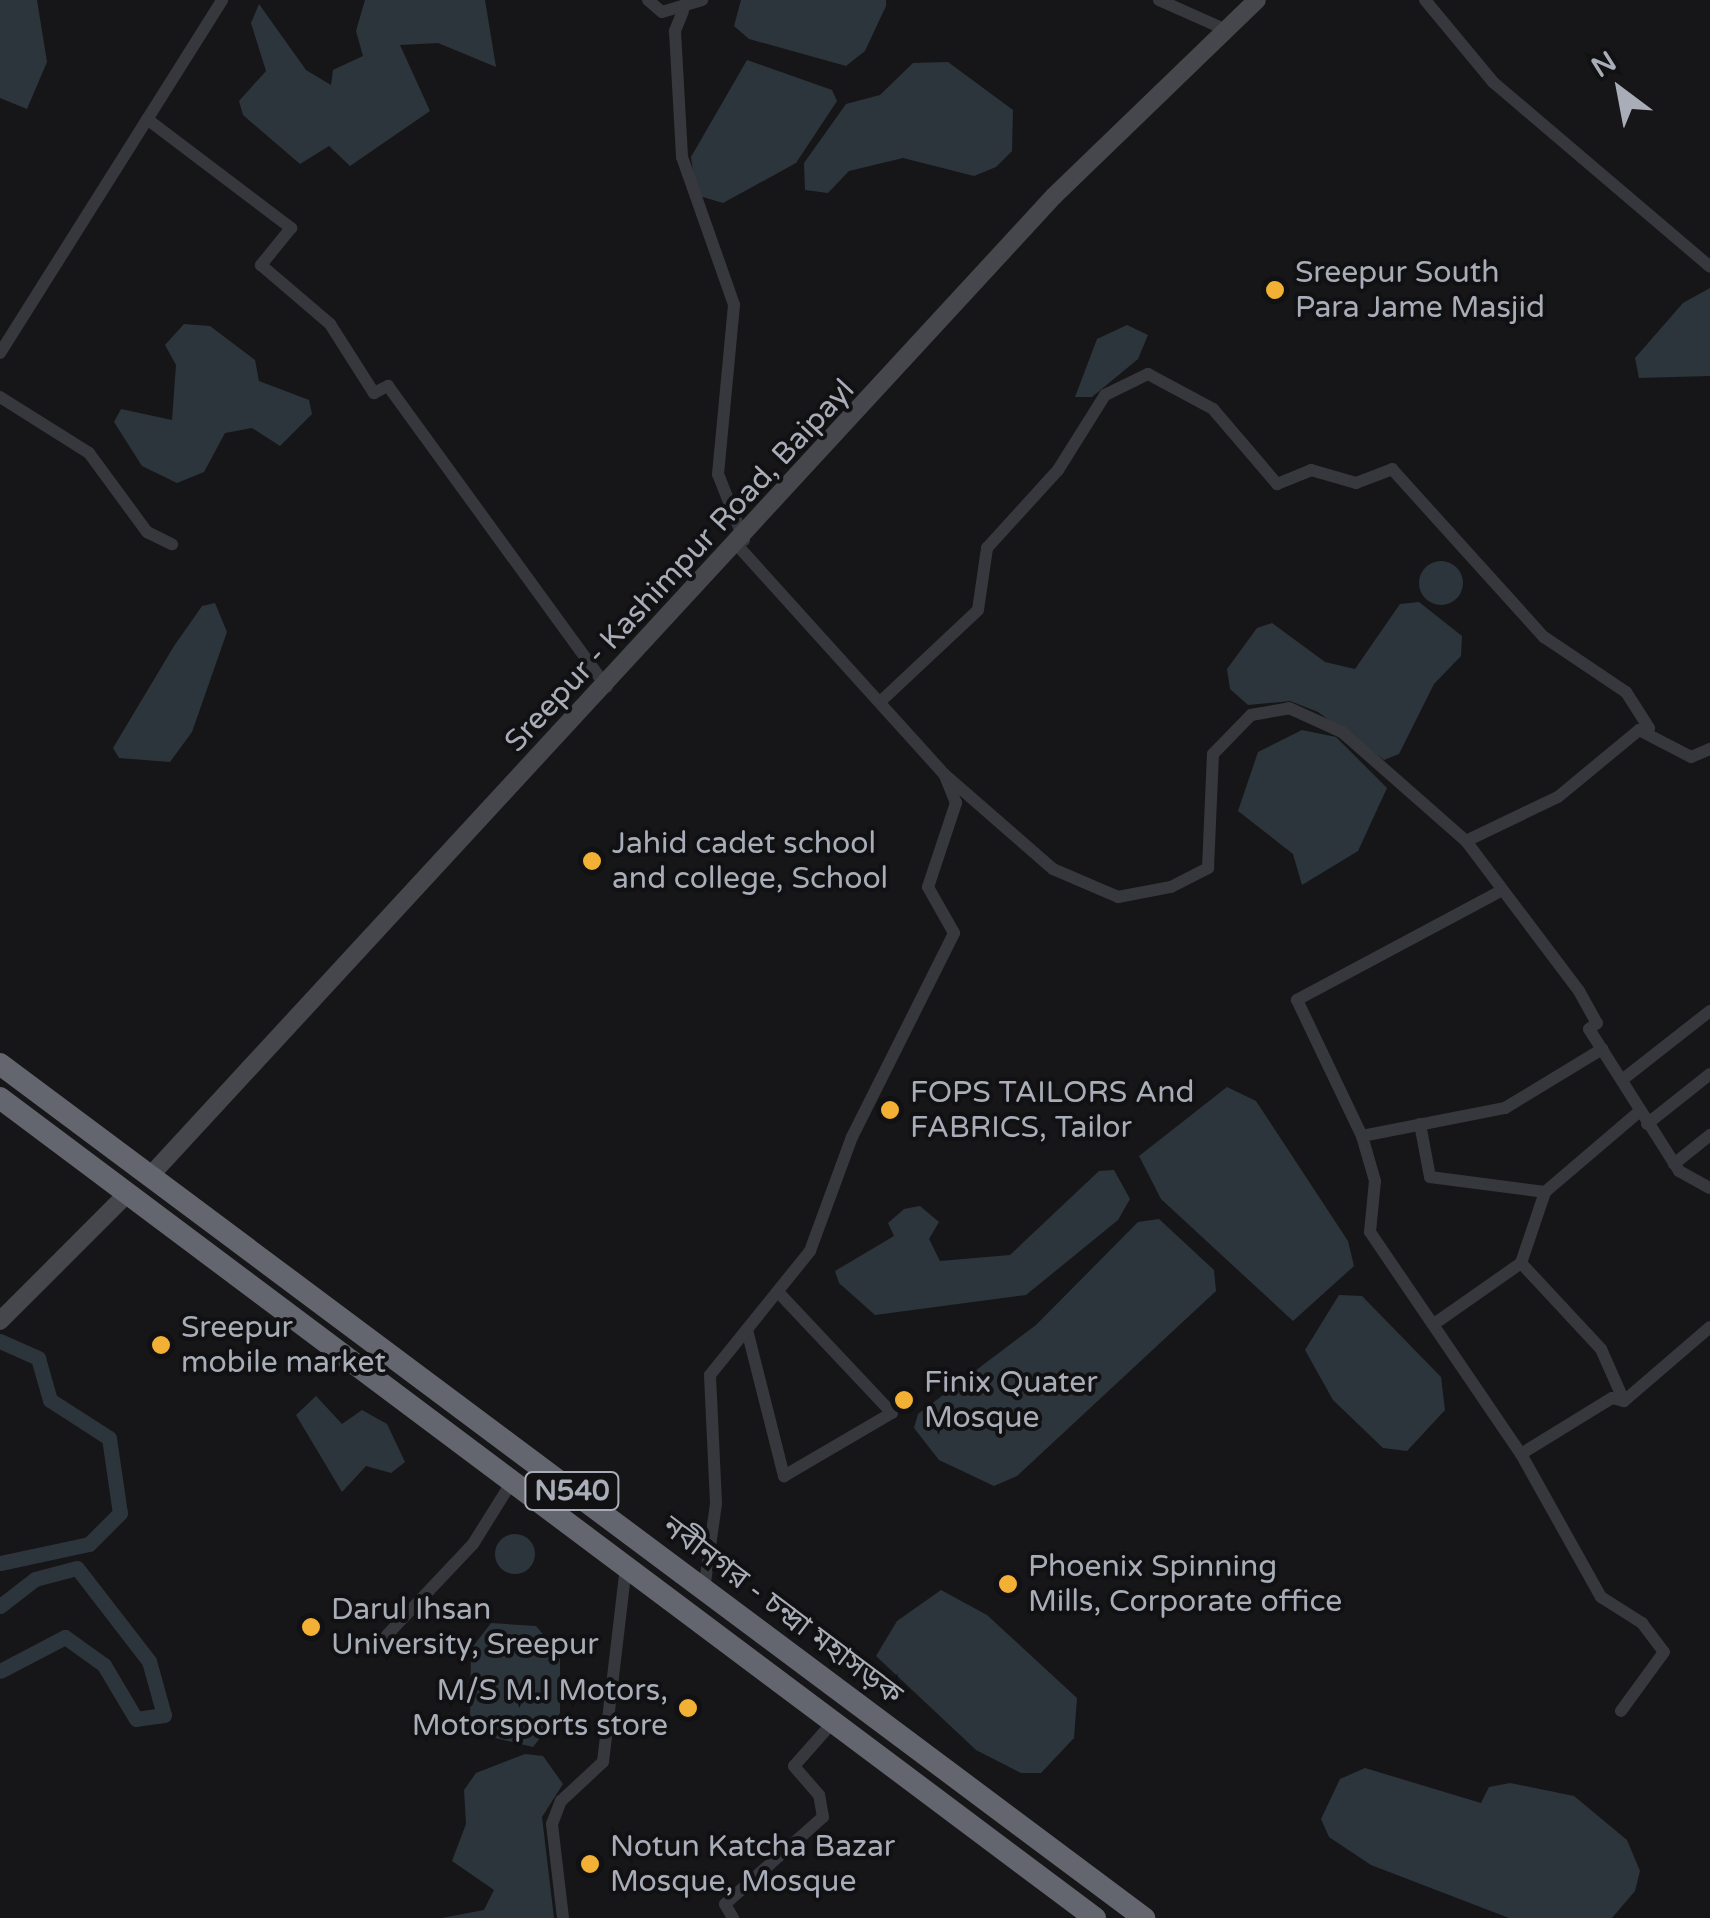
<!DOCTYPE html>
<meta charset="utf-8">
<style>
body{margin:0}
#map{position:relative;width:1710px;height:1918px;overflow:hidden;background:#161618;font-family:"Varela Round","Noto Sans Bengali",sans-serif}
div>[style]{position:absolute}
.water>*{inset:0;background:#2c353c}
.round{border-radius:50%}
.canal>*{height:15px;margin:-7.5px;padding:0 7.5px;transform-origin:7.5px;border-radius:7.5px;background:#2c353c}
.street>*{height:12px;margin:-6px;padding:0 6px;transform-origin:6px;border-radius:6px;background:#37383d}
.secondary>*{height:18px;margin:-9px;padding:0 9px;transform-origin:9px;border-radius:9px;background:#45474d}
.highway>*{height:22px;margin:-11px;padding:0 11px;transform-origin:11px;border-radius:11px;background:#63666e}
.dots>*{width:28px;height:28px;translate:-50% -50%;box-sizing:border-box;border:5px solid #111113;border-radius:50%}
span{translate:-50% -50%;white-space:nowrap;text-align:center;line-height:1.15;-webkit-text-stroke:8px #111113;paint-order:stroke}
.shield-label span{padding:2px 8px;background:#111113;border:2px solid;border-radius:8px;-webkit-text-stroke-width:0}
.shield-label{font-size:28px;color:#a8adb8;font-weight:700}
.poi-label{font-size:30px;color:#a8adb8}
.left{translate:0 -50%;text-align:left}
.right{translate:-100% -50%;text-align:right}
.street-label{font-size:30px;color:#a8adb8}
.north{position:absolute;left:1570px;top:40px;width:100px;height:100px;-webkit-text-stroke:8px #111113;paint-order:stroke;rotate:328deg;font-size:28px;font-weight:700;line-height:40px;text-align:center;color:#a8adb8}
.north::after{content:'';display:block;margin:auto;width:35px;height:45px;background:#a8adb8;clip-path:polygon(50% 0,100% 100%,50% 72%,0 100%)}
</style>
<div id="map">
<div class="water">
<i style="clip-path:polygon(0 0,37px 0,47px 62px,27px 109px,0 98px)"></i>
<i style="clip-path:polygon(365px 0,485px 0,496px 67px,438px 43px,400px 45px,430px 111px,350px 166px,329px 146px,300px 164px,243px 115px,239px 101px,266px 71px,251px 23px,259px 4px,306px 70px,331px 85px,333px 70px,363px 56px,356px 31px)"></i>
<i style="clip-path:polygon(741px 0,886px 0,886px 6px,865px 51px,846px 66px,749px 39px,734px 26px)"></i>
<i style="clip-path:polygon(747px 60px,832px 90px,837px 101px,796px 163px,723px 203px,696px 195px,691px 157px)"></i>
<i style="clip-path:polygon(948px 62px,1013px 110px,1012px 151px,996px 167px,974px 176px,903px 158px,849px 171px,828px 193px,805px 190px,804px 163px,846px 104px,880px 95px,913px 63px)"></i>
<i style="clip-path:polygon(1710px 288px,1710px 376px,1639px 378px,1635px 358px,1683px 303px)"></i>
<i style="clip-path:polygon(184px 324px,210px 326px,255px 360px,259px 381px,309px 400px,312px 414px,280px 446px,252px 428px,225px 433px,204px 472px,177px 483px,142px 466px,114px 422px,121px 409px,172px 420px,176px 365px,165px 345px)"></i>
<i style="clip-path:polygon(1127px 325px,1148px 335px,1138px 359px,1092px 397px,1075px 397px,1097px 339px)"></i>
<i class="round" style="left:1419px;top:561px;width:44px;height:44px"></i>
<i style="clip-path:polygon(1419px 602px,1462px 636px,1461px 656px,1434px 684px,1399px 754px,1384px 760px,1318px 712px,1290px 701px,1248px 705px,1230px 689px,1227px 669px,1257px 628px,1272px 623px,1325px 662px,1355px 669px,1400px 604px)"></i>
<i style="clip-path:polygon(215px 603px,227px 632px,192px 732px,170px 762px,119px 758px,113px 748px,174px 646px,202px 606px)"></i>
<i style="clip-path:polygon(1302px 730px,1336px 737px,1387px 788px,1358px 851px,1302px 885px,1293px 854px,1238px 811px,1258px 752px)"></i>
<i style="clip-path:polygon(1227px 1087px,1256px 1101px,1348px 1241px,1354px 1266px,1293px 1321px,1161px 1199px,1139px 1156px)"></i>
<i style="clip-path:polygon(1114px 1170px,1130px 1199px,1118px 1220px,1026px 1295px,875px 1315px,839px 1283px,835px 1271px,894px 1236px,888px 1223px,904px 1209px,920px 1206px,939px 1222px,929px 1239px,940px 1261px,1010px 1255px,1099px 1171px)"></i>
<i style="clip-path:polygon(1159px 1219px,1214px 1270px,1216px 1291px,1017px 1476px,994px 1486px,939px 1460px,914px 1428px,918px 1414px,1036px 1325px,1138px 1222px)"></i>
<i style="clip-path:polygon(1339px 1295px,1362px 1296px,1441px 1377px,1445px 1410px,1407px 1451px,1383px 1448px,1333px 1400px,1305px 1350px)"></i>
<i style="clip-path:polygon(316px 1396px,342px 1424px,362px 1410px,387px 1424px,405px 1462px,391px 1473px,366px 1466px,342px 1492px,296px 1415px)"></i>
<i class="round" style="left:495px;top:1534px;width:40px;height:40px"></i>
<i style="clip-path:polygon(941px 1590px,987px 1615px,1077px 1698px,1074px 1738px,1041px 1773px,1021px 1773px,976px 1750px,876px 1656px,897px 1621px)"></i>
<i style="clip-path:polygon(491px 1623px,536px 1626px,560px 1654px,560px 1713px,533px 1747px,483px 1735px,470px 1718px,471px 1649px)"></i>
<i style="clip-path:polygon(525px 1754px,543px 1756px,563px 1784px,542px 1817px,554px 1918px,442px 1918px,484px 1910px,494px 1890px,452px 1861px,466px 1824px,464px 1790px,476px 1773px)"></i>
<i style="clip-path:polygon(1365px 1768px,1481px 1803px,1489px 1787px,1510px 1783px,1574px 1796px,1627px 1840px,1640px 1871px,1635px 1891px,1612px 1918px,1509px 1918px,1371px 1865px,1329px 1837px,1321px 1819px,1340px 1779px)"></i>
</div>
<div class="canal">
<i style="left:0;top:1341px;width:42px;rotate:24.1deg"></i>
<i style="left:38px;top:1358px;width:44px;rotate:74.1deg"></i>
<i style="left:50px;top:1400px;width:70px;rotate:32.8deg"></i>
<i style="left:109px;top:1438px;width:76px;rotate:81.7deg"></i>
<i style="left:120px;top:1513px;width:44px;rotate:135deg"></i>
<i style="left:89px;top:1544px;width:91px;rotate:167.9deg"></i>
<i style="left:0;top:1606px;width:44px;rotate:-37.6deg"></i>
<i style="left:35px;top:1579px;width:43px;rotate:-14.7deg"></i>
<i style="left:77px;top:1568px;width:118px;rotate:52.3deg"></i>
<i style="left:149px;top:1661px;width:56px;rotate:74.5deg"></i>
<i style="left:164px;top:1715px;width:28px;rotate:172deg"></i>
<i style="left:136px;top:1719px;width:63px;rotate:-120.7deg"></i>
<i style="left:104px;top:1665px;width:48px;rotate:-144.3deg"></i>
<i style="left:65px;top:1637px;width:73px;rotate:152.4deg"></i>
</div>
<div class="street">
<i style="left:648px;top:0;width:18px;rotate:41deg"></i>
<i style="left:662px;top:12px;width:42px;rotate:-16.7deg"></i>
<i style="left:1159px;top:0;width:71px;rotate:24deg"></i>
<i style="left:1425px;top:0;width:107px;rotate:50.3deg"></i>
<i style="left:1493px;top:82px;width:285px;rotate:40.4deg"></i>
<i style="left:683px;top:11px;width:22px;rotate:112deg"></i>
<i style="left:675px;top:31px;width:126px;rotate:86.8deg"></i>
<i style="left:682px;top:157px;width:157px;rotate:70.6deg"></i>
<i style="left:734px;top:305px;width:170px;rotate:95.4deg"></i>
<i style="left:718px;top:474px;width:71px;rotate:68.5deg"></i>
<i style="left:147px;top:119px;width:181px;rotate:37.1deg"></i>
<i style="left:291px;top:228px;width:48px;rotate:129deg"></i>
<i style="left:261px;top:265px;width:91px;rotate:40.5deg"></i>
<i style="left:330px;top:324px;width:82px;rotate:57.5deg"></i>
<i style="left:374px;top:393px;width:16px;rotate:-27deg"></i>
<i style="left:388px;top:386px;width:372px;rotate:54deg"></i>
<i style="left:0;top:353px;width:417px;rotate:-57.8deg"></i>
<i style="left:0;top:397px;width:105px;rotate:32.2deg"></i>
<i style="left:89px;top:453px;width:98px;rotate:53.7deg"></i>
<i style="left:147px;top:532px;width:28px;rotate:26deg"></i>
<i style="left:880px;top:702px;width:134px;rotate:-43.2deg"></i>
<i style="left:978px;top:610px;width:63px;rotate:-81.7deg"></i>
<i style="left:987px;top:548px;width:105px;rotate:-47.7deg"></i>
<i style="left:1058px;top:470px;width:89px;rotate:-57.9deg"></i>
<i style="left:1105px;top:395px;width:48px;rotate:-26deg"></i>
<i style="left:1148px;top:374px;width:74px;rotate:28.3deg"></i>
<i style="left:1213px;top:409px;width:99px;rotate:49.5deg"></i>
<i style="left:1277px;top:484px;width:37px;rotate:-22deg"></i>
<i style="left:1311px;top:470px;width:47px;rotate:16.1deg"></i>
<i style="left:1356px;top:483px;width:39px;rotate:-21deg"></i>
<i style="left:1392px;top:469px;width:227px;rotate:47.9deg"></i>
<i style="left:1544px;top:637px;width:99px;rotate:33.9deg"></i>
<i style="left:1626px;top:692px;width:43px;rotate:57.4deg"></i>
<i style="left:944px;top:774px;width:145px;rotate:41.1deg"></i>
<i style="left:1053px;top:869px;width:71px;rotate:23.3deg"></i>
<i style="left:1118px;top:897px;width:54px;rotate:-10.7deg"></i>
<i style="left:1171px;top:887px;width:42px;rotate:-27.2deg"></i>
<i style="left:1208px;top:868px;width:114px;rotate:-87.5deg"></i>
<i style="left:1213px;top:754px;width:54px;rotate:-45.7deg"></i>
<i style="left:1251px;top:715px;width:39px;rotate:-10deg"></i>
<i style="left:1289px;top:708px;width:58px;rotate:24.4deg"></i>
<i style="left:1342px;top:732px;width:165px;rotate:41.3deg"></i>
<i style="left:1466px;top:841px;width:188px;rotate:53deg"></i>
<i style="left:1579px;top:991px;width:37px;rotate:61deg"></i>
<i style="left:1597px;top:1023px;width:10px;rotate:143deg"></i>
<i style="left:1589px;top:1029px;width:168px;rotate:57.6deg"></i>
<i style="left:1679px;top:1171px;width:35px;rotate:29deg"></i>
<i style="left:1466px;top:841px;width:102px;rotate:-25.6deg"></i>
<i style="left:1558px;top:797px;width:105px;rotate:-39.6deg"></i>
<i style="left:1639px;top:730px;width:59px;rotate:27.4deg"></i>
<i style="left:1691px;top:757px;width:21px;rotate:-23deg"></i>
<i style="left:1497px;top:893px;width:227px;rotate:151.9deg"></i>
<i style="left:1297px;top:1000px;width:151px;rotate:64.5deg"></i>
<i style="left:1362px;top:1136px;width:47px;rotate:73.9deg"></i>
<i style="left:1375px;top:1181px;width:51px;rotate:95.6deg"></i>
<i style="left:1370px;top:1232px;width:268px;rotate:55.8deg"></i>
<i style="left:1521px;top:1454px;width:164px;rotate:60.8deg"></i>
<i style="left:1601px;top:1597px;width:49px;rotate:32.4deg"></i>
<i style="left:1642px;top:1623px;width:36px;rotate:53deg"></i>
<i style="left:1664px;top:1652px;width:73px;rotate:126.1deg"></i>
<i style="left:1622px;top:1080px;width:112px;rotate:-38.1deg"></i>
<i style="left:1420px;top:1124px;width:54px;rotate:79.3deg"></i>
<i style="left:1430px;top:1177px;width:116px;rotate:7.4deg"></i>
<i style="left:1647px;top:1124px;width:80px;rotate:-38.4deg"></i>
<i style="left:1362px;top:1136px;width:146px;rotate:-11.1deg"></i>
<i style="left:1505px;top:1108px;width:114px;rotate:-31.3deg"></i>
<i style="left:1674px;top:1164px;width:46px;rotate:-38.9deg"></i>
<i style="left:1521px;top:1263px;width:117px;rotate:47.1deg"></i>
<i style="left:1601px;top:1349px;width:57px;rotate:66.1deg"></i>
<i style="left:1434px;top:1324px;width:106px;rotate:-35deg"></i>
<i style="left:1521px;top:1263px;width:75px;rotate:-71.3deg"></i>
<i style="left:1545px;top:1192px;width:125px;rotate:-40.5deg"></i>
<i style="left:747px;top:1330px;width:151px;rotate:75.8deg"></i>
<i style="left:784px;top:1476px;width:125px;rotate:-30.3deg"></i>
<i style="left:892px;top:1413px;width:166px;rotate:-133.3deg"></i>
<i style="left:1521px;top:1454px;width:107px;rotate:-31.6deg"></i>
<i style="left:1612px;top:1398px;width:12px;rotate:14deg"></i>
<i style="left:1624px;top:1401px;width:113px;rotate:-40.7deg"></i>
<i style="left:704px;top:1590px;width:88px;rotate:-82.1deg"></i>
<i style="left:716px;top:1503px;width:128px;rotate:-92.7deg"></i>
<i style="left:710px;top:1375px;width:159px;rotate:-51.1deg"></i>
<i style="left:810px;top:1251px;width:121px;rotate:-69.8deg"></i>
<i style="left:852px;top:1137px;width:228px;rotate:-63.4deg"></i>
<i style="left:954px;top:933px;width:53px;rotate:-119.5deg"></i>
<i style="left:928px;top:887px;width:89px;rotate:-71.6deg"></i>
<i style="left:956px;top:803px;width:31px;rotate:-112deg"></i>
<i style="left:944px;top:774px;width:307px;rotate:-132.1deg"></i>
<i style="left:387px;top:1635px;width:125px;rotate:-46.6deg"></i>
<i style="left:473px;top:1544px;width:75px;rotate:-58deg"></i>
<i style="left:563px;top:1918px;width:95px;rotate:-96.7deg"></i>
<i style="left:552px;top:1824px;width:25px;rotate:-69deg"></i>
<i style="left:561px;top:1801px;width:57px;rotate:-42.9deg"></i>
<i style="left:603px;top:1762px;width:198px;rotate:-83.3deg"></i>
<i style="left:733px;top:1918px;width:16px;rotate:-120deg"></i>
<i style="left:725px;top:1904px;width:131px;rotate:-41.6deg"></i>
<i style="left:823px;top:1817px;width:22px;rotate:-100deg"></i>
<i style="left:819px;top:1795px;width:38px;rotate:-131deg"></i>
<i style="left:794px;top:1766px;width:60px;rotate:-48.4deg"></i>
</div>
<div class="secondary">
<i style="left:150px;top:1176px;width:1333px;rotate:-47.31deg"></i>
<i style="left:1054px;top:196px;width:282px;rotate:-44deg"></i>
<i style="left:0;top:1321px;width:180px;rotate:-45deg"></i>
</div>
<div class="highway">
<i style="left:0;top:1064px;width:1428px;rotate:36.74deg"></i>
<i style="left:0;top:1098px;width:1368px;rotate:36.83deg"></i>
</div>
<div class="dots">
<i style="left:1275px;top:290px;background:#f2b134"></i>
<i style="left:592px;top:861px;background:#f2b134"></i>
<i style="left:890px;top:1110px;background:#f2b134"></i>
<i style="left:161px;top:1345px;background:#f2b134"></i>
<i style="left:904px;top:1400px;background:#f2b134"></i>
<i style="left:1008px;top:1584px;background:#f2b134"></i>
<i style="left:311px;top:1627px;background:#f2b134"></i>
<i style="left:688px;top:1708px;background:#f2b134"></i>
<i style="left:590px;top:1864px;background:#f2b134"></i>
</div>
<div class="shield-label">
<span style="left:572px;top:1491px">N540</span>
</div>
<div class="poi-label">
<span class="left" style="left:1295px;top:290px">Sreepur South<br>Para Jame Masjid</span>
<span class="left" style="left:612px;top:861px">Jahid cadet school<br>and college, School</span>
<span class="left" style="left:910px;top:1110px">FOPS TAILORS And<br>FABRICS, Tailor</span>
<span class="left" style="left:181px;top:1345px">Sreepur<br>mobile market</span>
<span class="left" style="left:924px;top:1400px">Finix Quater<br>Mosque</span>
<span class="left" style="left:1028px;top:1584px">Phoenix Spinning<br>Mills, Corporate office</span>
<span class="left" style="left:331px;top:1627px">Darul Ihsan<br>University, Sreepur</span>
<span class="right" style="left:668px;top:1708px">M/S M.I Motors,<br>Motorsports store</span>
<span class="left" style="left:610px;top:1864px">Notun Katcha Bazar<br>Mosque, Mosque</span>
</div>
<div class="street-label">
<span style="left:680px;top:566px;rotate:-47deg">Sreepur - Kashimpur Road, Baipayl</span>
<span style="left:782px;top:1611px;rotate:37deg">নবীনগর - চন্দ্রা মহাসড়ক</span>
</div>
<div class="north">N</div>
</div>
